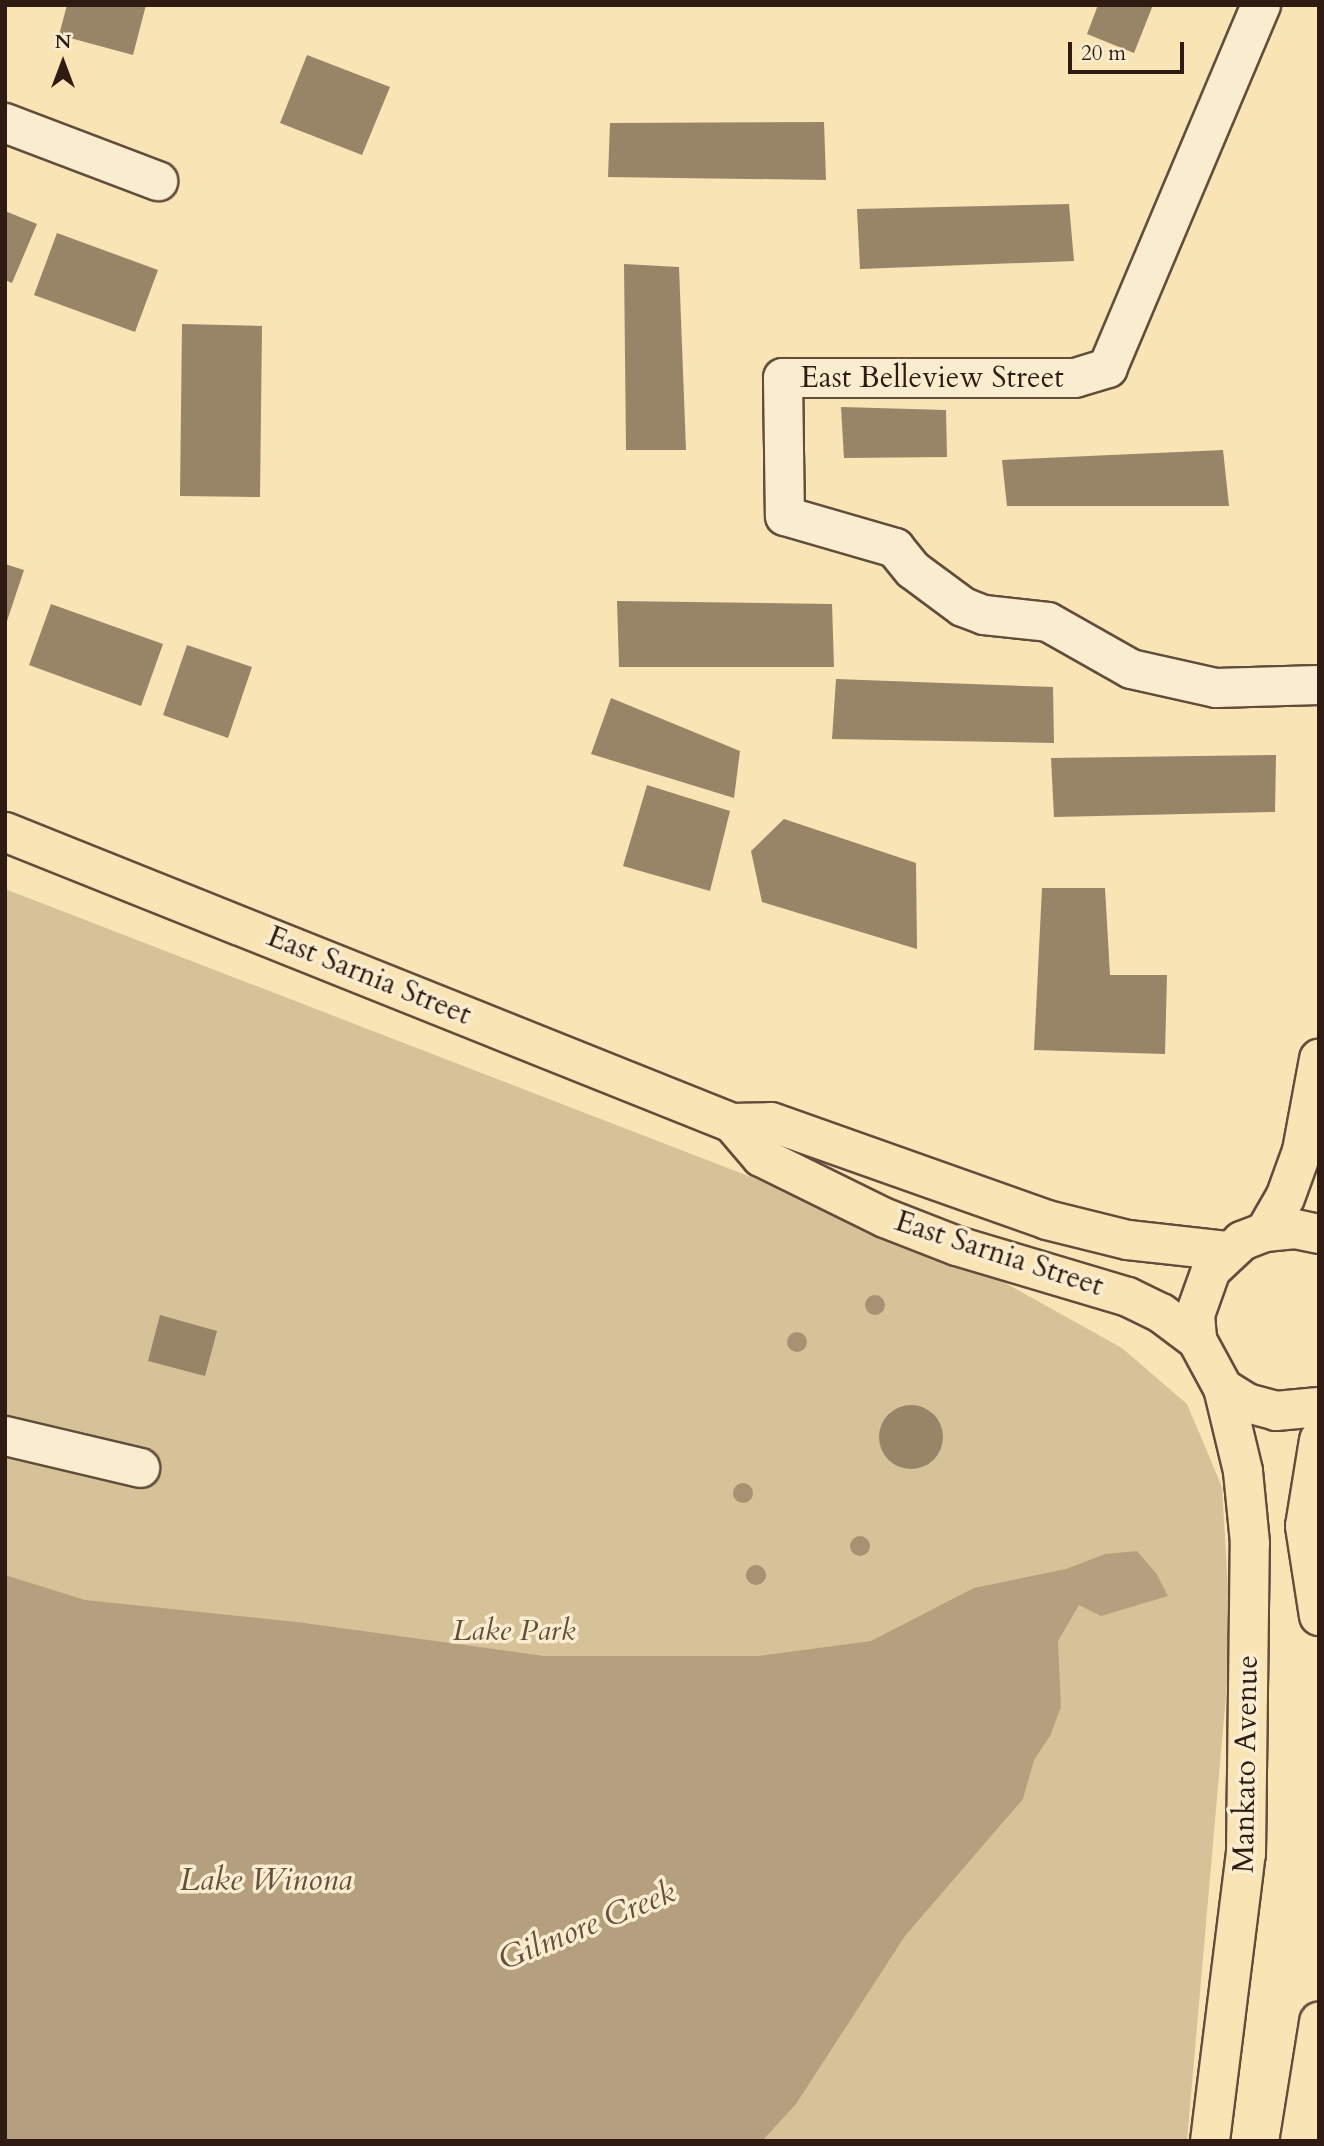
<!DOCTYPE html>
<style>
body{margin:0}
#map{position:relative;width:1324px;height:2146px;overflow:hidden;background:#f8e4b5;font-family:Cardo,serif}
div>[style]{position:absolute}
.green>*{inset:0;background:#d6c299}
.water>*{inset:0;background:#b4a07e}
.building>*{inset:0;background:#988467}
.round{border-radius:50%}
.roads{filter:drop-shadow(2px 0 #624d3c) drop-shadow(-2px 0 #624d3c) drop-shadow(0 2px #624d3c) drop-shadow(0 -2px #624d3c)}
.minor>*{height:38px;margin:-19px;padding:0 19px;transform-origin:19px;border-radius:19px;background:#faedcf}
.major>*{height:38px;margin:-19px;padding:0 19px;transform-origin:19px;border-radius:19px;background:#f8e4b5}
.trees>*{width:20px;height:20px;margin:-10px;border-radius:50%;background:#a69172}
span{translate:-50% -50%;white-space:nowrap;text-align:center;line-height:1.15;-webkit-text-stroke:7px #faedcf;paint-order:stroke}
.street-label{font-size:30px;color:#301b13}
.park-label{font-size:30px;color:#624d3b;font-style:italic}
.water-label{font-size:32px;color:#65503e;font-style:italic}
.frame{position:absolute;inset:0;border:7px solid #301b13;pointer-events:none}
.north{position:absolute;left:28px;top:28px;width:70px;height:70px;-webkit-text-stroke:5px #faedcf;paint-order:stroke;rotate:0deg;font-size:19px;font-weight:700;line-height:28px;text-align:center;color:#301b13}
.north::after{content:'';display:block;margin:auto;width:24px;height:32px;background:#301b13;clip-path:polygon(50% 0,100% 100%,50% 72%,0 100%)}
.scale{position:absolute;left:1068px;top:42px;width:116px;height:32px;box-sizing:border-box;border:4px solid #301b13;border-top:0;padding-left:9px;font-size:21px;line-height:24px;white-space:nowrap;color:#301b13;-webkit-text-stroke:5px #faedcf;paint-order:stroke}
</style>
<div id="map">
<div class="green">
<i style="clip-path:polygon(5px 889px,834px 1209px,1000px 1280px,1122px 1348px,1187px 1404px,1222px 1487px,1231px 1638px,1187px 2141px,5px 2141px)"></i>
</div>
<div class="water">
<i style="clip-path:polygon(1137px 1551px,1156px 1573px,1168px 1596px,1101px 1616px,1079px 1605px,1058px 1641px,1061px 1707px,1050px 1736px,1034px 1760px,1023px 1799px,905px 1936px,796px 2104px,762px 2141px,5px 2141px,5px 1575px,85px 1600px,297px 1622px,544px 1656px,758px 1656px,871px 1641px,974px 1588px,1066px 1569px,1105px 1554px)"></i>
</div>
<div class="building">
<i style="clip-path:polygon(67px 5px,146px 5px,133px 55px,59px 35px)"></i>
<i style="clip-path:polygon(1098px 5px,1153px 5px,1134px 53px,1087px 34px)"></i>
<i style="clip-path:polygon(307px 55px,390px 87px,362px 155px,280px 123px)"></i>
<i style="clip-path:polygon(824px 122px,826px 180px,608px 177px,610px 123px)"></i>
<i style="clip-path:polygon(1069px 204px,1074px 261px,860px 269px,857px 209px)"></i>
<i style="clip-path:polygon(5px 211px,37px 224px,12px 283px,5px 280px)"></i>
<i style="clip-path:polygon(57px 233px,158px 270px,135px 332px,34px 295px)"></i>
<i style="clip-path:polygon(624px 264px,679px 267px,686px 450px,626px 450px)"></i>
<i style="clip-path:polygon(182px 324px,262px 326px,260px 497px,180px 496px)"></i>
<i style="clip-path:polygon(841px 407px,946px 410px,947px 457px,844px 458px)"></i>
<i style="clip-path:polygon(1223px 450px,1229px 506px,1007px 506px,1002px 460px)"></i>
<i style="clip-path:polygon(5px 564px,24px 570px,6px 624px,5px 624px)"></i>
<i style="clip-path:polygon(617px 601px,832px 604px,834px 667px,619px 667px)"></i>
<i style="clip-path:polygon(51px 604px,163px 644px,141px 706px,29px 665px)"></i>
<i style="clip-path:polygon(187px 645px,252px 667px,228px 738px,163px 715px)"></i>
<i style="clip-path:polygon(836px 679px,1053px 687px,1054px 743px,832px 739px)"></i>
<i style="clip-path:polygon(611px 698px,740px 751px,734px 798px,591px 754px)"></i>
<i style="clip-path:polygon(1276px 755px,1275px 812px,1054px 817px,1051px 758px)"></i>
<i style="clip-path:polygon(647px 785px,730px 811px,710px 891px,623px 866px)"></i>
<i style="clip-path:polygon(784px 819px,916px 863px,917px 949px,762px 902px,751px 851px)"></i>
<i style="clip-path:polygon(1042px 888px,1105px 888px,1110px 975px,1167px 975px,1165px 1054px,1034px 1050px)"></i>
<i style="clip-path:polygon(160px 1315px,217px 1331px,205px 1376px,148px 1361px)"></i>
<i class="round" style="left:879px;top:1405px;width:64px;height:64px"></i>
</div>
<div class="roads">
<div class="minor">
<i style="left:1261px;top:5px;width:394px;rotate:112.9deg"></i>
<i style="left:1108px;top:368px;width:34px;rotate:163deg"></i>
<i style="left:1075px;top:378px;width:292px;rotate:180deg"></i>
<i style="left:783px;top:378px;width:138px;rotate:89.2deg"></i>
<i style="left:785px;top:516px;width:115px;rotate:16.2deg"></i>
<i style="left:895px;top:548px;width:28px;rotate:51deg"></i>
<i style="left:913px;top:570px;width:62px;rotate:36.5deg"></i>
<i style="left:963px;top:607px;width:22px;rotate:21deg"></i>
<i style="left:984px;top:615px;width:64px;rotate:6.2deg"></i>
<i style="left:1048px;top:622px;width:95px;rotate:29.5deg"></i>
<i style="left:1131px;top:669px;width:87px;rotate:12.6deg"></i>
<i style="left:1216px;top:688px;width:103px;rotate:-1.7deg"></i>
<i style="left:5px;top:123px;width:164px;rotate:20.8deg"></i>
<i style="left:5px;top:1436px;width:139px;rotate:13.3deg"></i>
</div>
<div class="major">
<i style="left:5px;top:832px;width:783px;rotate:21.81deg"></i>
<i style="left:732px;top:1123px;width:39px;rotate:-1deg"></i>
<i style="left:771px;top:1122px;width:293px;rotate:19.5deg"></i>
<i style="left:1047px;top:1220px;width:83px;rotate:13.9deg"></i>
<i style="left:1128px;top:1240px;width:101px;rotate:6.3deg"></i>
<i style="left:732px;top:1123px;width:45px;rotate:49.5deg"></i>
<i style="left:761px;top:1157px;width:138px;rotate:26.2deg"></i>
<i style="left:885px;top:1218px;width:77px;rotate:21.3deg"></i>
<i style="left:957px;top:1246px;width:178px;rotate:16.6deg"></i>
<i style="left:1128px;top:1297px;width:37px;rotate:26deg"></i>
<i style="left:1161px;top:1313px;width:45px;rotate:36.9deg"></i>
<i style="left:1265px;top:1232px;width:39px;rotate:-60deg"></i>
<i style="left:1285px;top:1198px;width:50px;rotate:-70.1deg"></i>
<i style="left:1302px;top:1151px;width:94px;rotate:-79.5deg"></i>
<i style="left:1319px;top:1234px;width:25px;rotate:-168deg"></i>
<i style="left:1295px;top:1229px;width:30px;rotate:174deg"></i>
<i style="left:1265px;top:1232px;width:25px;rotate:159deg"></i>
<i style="left:1242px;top:1241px;width:42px;rotate:136.9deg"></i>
<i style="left:1211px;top:1270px;width:48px;rotate:109.6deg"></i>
<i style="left:1195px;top:1315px;width:25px;rotate:85deg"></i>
<i style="left:1197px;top:1340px;width:55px;rotate:61.6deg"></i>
<i style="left:1223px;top:1388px;width:28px;rotate:32deg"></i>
<i style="left:1247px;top:1403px;width:30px;rotate:15deg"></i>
<i style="left:1276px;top:1411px;width:43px;rotate:-5.3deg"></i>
<i style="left:1319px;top:1440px;width:87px;rotate:99.2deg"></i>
<i style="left:1305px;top:1526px;width:91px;rotate:81.2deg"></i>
<i style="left:1210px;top:2141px;width:289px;rotate:-82.9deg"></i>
<i style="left:1246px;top:1854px;width:311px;rotate:-89.3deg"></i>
<i style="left:1250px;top:1543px;width:72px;rotate:-95.6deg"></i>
<i style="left:1243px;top:1471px;width:85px;rotate:-103.5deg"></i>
<i style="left:1300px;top:2141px;width:121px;rotate:-80.9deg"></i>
</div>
</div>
<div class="trees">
<i style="left:875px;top:1305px"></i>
<i style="left:797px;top:1342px"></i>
<i style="left:743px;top:1493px"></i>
<i style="left:860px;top:1546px"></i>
<i style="left:756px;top:1575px"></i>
</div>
<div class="street-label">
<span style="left:932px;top:378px">East Belleview Street</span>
<span style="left:369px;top:976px;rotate:22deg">East Sarnia Street</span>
<span style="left:999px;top:1254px;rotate:18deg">East Sarnia Street</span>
<span style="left:1246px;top:1764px;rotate:-89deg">Mankato Avenue</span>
</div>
<div class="park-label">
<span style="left:514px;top:1631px">Lake Park</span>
</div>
<div class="water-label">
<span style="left:266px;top:1880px">Lake Winona</span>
<span style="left:587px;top:1926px;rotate:-22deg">Gilmore Creek</span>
</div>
<div class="frame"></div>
<div class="north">N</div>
<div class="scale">20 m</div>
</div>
